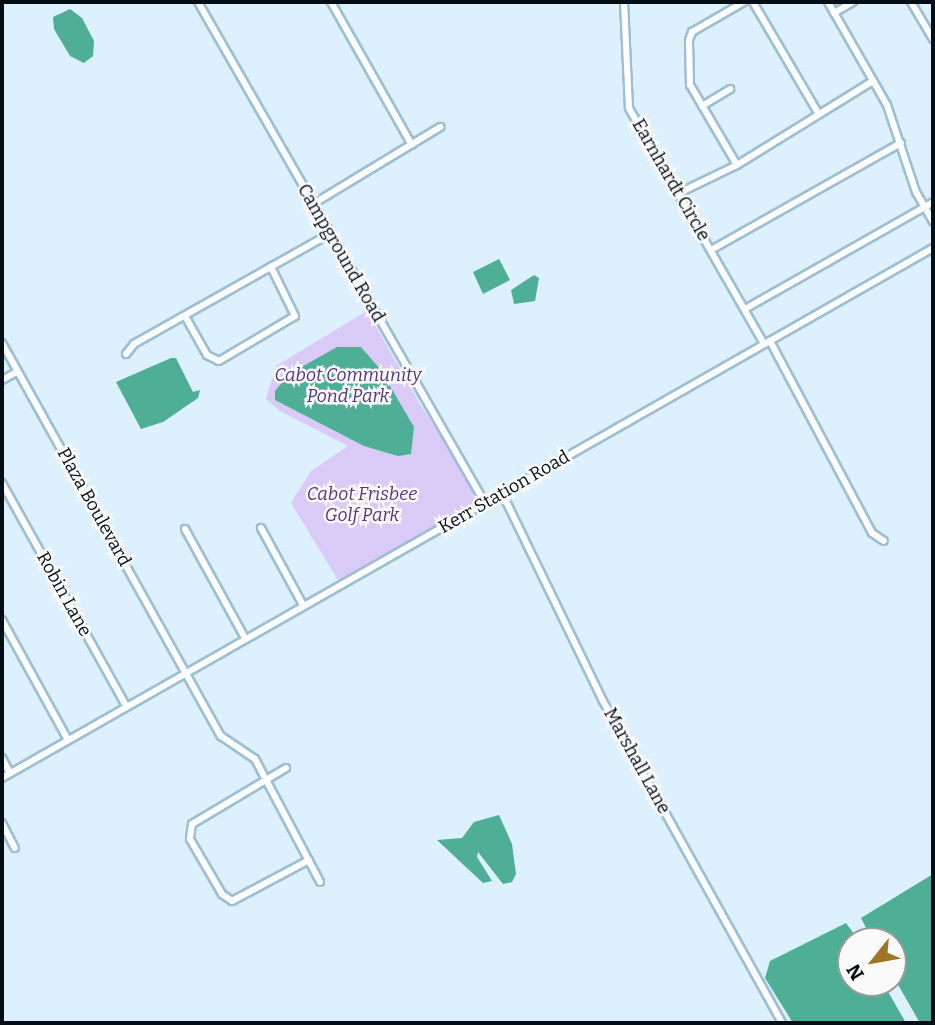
<!DOCTYPE html>
<style>
body{margin:0}
#map{position:relative;width:935px;height:1025px;overflow:hidden;background:#dcf0fe;font-family:Bitter,serif}
div>[style]{position:absolute}
.green>*{inset:0;background:#d9caf7}
.water>*{inset:0;background:#4fae96}
.roads{filter:drop-shadow(2px 0 #9dbed3) drop-shadow(-2px 0 #9dbed3) drop-shadow(0 2px #9dbed3) drop-shadow(0 -2px #9dbed3)}
.minor>*{height:6px;margin:-3px;padding:0 3px;transform-origin:3px;border-radius:3px;background:#fff}
span{translate:-50% -50%;white-space:nowrap;text-align:center;line-height:1.15;-webkit-text-stroke:5px #fafafa;paint-order:stroke}
.street-label{font-size:18px;color:#030d15}
.park-label{font-size:18px;color:#553381;font-style:italic}
.frame{position:absolute;inset:0;border:4px solid #030d15;pointer-events:none}
.north{position:absolute;left:837px;top:927px;width:70px;height:70px;box-sizing:border-box;background:#fafafa;border:2px solid #979b9e;border-radius:50%;rotate:239deg;font-size:19px;font-weight:700;line-height:28px;text-align:center;color:#030d15}
.north::after{content:'';display:block;margin:auto;width:24px;height:32px;background:#9f7423;clip-path:polygon(50% 0,100% 100%,50% 72%,0 100%)}
</style>
<div id="map">
<div class="green">
<i style="clip-path:polygon(367px 311px,421px 406px,485px 503px,338px 580px,291px 503px,311px 471px,348px 446px,280px 411px,266px 399px,276px 366px)"></i>
</div>
<div class="water">
<i style="clip-path:polygon(70px 9px,82px 18px,94px 41px,93px 56px,84px 63px,70px 56px,54px 29px,53px 17px)"></i>
<i style="clip-path:polygon(499px 259px,510px 280px,483px 294px,473px 272px)"></i>
<i style="clip-path:polygon(534px 275px,539px 278px,535px 301px,514px 304px,511px 290px)"></i>
<i style="clip-path:polygon(337px 347px,361px 347px,380px 369px,414px 427px,411px 454px,398px 456px,364px 446px,275px 400px,275px 391px,289px 374px)"></i>
<i style="clip-path:polygon(171px 358px,176px 358px,193px 392px,200px 390px,198px 398px,163px 422px,141px 429px,116px 382px)"></i>
<i style="clip-path:polygon(499px 815px,512px 844px,516px 874px,512px 882px,503px 884px,478px 852px,477px 857px,492px 881px,483px 883px,437px 840px,462px 838px,474px 822px)"></i>
<i style="clip-path:polygon(933px 874px,933px 1023px,920px 1023px,893px 976px,893px 941px,873px 941px,861px 918px)"></i>
<i style="clip-path:polygon(846px 923px,859px 941px,851px 941px,851px 983px,883px 983px,906px 1023px,793px 1023px,765px 978px,770px 961px)"></i>
</div>
<div class="roads">
<div class="minor">
<i style="left:198px;top:2px;width:577px;rotate:60.19deg"></i>
<i style="left:331px;top:2px;width:164px;rotate:60.5deg"></i>
<i style="left:624px;top:2px;width:106px;rotate:87.3deg"></i>
<i style="left:629px;top:108px;width:272px;rotate:60.2deg"></i>
<i style="left:753px;top:2px;width:129px;rotate:59.6deg"></i>
<i style="left:828px;top:2px;width:119px;rotate:60.2deg"></i>
<i style="left:887px;top:105px;width:92px;rotate:71.6deg"></i>
<i style="left:916px;top:192px;width:34px;rotate:60deg"></i>
<i style="left:911px;top:2px;width:43px;rotate:59.3deg"></i>
<i style="left:834px;top:13px;width:22px;rotate:-30deg"></i>
<i style="left:702px;top:106px;width:33px;rotate:-31deg"></i>
<i style="left:737px;top:165px;width:93px;rotate:-120.4deg"></i>
<i style="left:690px;top:85px;width:45px;rotate:-91.3deg"></i>
<i style="left:689px;top:40px;width:9px;rotate:-69deg"></i>
<i style="left:692px;top:32px;width:60px;rotate:-30deg"></i>
<i style="left:679px;top:193px;width:64px;rotate:-25.8deg"></i>
<i style="left:737px;top:165px;width:160px;rotate:-31.7deg"></i>
<i style="left:313px;top:204px;width:149px;rotate:-31.2deg"></i>
<i style="left:711px;top:250px;width:218px;rotate:-29.4deg"></i>
<i style="left:745px;top:309px;width:216px;rotate:-29.6deg"></i>
<i style="left:185px;top:316px;width:45px;rotate:60.6deg"></i>
<i style="left:207px;top:355px;width:13px;rotate:27deg"></i>
<i style="left:219px;top:361px;width:88px;rotate:-30.6deg"></i>
<i style="left:295px;top:316px;width:55px;rotate:-116.1deg"></i>
<i style="left:770px;top:341px;width:217px;rotate:62deg"></i>
<i style="left:872px;top:533px;width:14px;rotate:34deg"></i>
<i style="left:2px;top:343px;width:450px;rotate:60.9deg"></i>
<i style="left:221px;top:736px;width:41px;rotate:34.1deg"></i>
<i style="left:255px;top:759px;width:139px;rotate:62.1deg"></i>
<i style="left:126px;top:354px;width:13px;rotate:-51deg"></i>
<i style="left:134px;top:344px;width:224px;rotate:-29.4deg"></i>
<i style="left:2px;top:380px;width:18px;rotate:-29deg"></i>
<i style="left:2px;top:483px;width:255px;rotate:60.9deg"></i>
<i style="left:502px;top:493px;width:231px;rotate:64.1deg"></i>
<i style="left:603px;top:701px;width:368px;rotate:60.9deg"></i>
<i style="left:261px;top:528px;width:88px;rotate:61.4deg"></i>
<i style="left:185px;top:529px;width:124px;rotate:61.2deg"></i>
<i style="left:2px;top:620px;width:137px;rotate:61.2deg"></i>
<i style="left:2px;top:758px;width:17px;rotate:62deg"></i>
<i style="left:286px;top:768px;width:109px;rotate:149.2deg"></i>
<i style="left:192px;top:824px;width:15px;rotate:98deg"></i>
<i style="left:190px;top:839px;width:64px;rotate:59.8deg"></i>
<i style="left:222px;top:894px;width:12px;rotate:35deg"></i>
<i style="left:232px;top:901px;width:87px;rotate:-28deg"></i>
<i style="left:2px;top:778px;width:1071px;rotate:-29.65deg"></i>
<i style="left:2px;top:823px;width:28px;rotate:63deg"></i>
</div>
</div>
<div class="street-label">
<span style="left:671px;top:180px;rotate:60deg">Earnhardt Circle</span>
<span style="left:341px;top:253px;rotate:60deg">Campground Road</span>
<span style="left:504px;top:492px;rotate:-30deg">Kerr Station Road</span>
<span style="left:94px;top:507px;rotate:61deg">Plaza Boulevard</span>
<span style="left:64px;top:594px;rotate:61deg">Robin Lane</span>
<span style="left:637px;top:761px;rotate:61deg">Marshall Lane</span>
</div>
<div class="park-label">
<span style="left:348px;top:386px">Cabot Community<br>Pond Park</span>
<span style="left:362px;top:505px">Cabot Frisbee<br>Golf Park</span>
</div>
<div class="frame"></div>
<div class="north">N</div>
</div>
